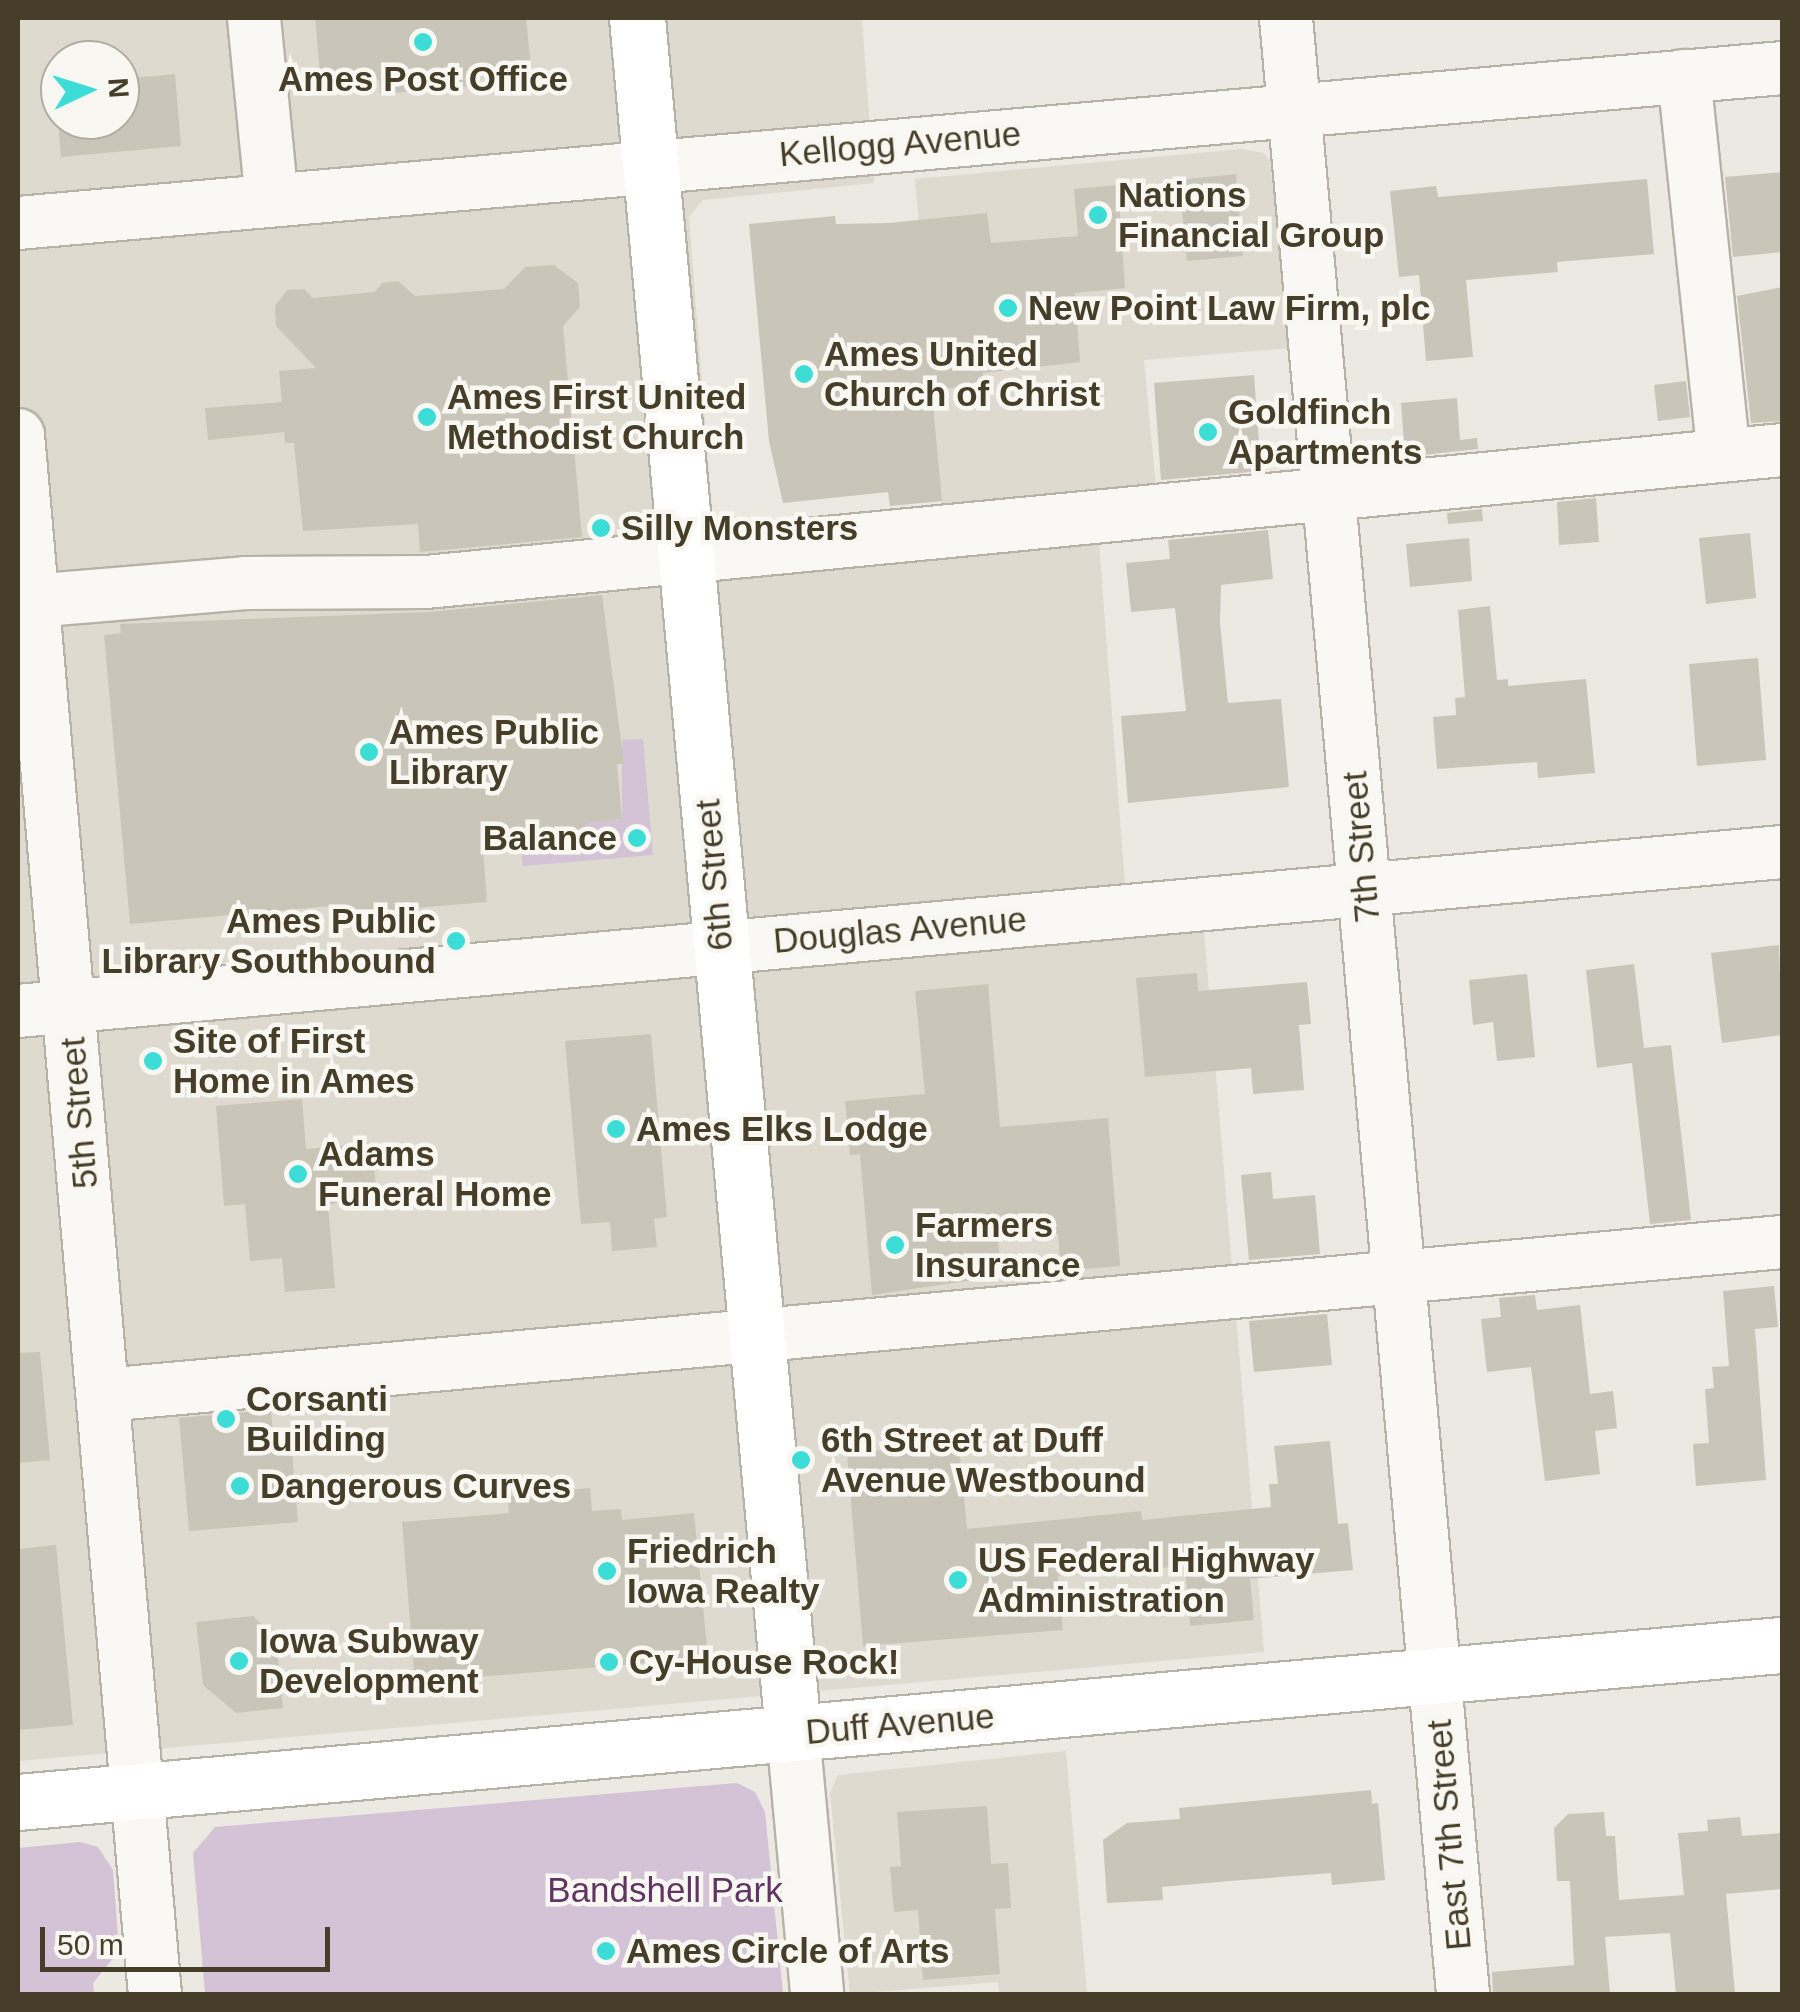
<!DOCTYPE html>
<style>
body{margin:0}
#map{position:relative;width:1800px;height:2012px;overflow:hidden;background:#ece9e2;font-family:Arial,sans-serif}
div>[style]{position:absolute}
.built>*{inset:0;background:#dedad0}
.green>*{inset:0;background:#d4c2d6}
.building>*{inset:0;background:#cac5b9}
.roads{filter:drop-shadow(2px 0 #b7b2a6) drop-shadow(-2px 0 #b7b2a6) drop-shadow(0 2px #b7b2a6) drop-shadow(0 -2px #b7b2a6)}
.minor>*{height:52px;margin:-26px;padding:0 26px;transform-origin:26px;border-radius:26px;background:#f9f8f5}
.major>*{height:55px;margin:-27.5px;padding:0 27.5px;transform-origin:27.5px;border-radius:27.5px;background:#fff}
.dots>*{width:28px;height:28px;translate:-50% -50%;box-sizing:border-box;border:5px solid #f9f7f2;border-radius:50%}
span{translate:-50% -50%;white-space:nowrap;text-align:center;line-height:1.15;-webkit-text-stroke:9px #f9f7f2;paint-order:stroke}
.poi-label{font-size:35px;color:#463e28;font-weight:700}
.left{translate:0 -50%;text-align:left}
.right{translate:-100% -50%;text-align:right}
.street-label{font-size:35px;color:#463e28}
.park-label{font-size:35px;color:#603463}
.frame{position:absolute;inset:0;border:20px solid #463e28;pointer-events:none}
.north{position:absolute;left:40px;top:40px;width:100px;height:100px;box-sizing:border-box;background:#f9f7f2;border:2px solid #b1ada1;border-radius:50%;rotate:86deg;font-size:28px;font-weight:700;line-height:40px;text-align:center;color:#463e28}
.north::after{content:'';display:block;margin:auto;width:35px;height:45px;background:#3cdcd7;clip-path:polygon(50% 0,100% 100%,50% 72%,0 100%)}
.scale{position:absolute;left:40px;top:1927px;width:290px;height:45px;box-sizing:border-box;border:5px solid #463e28;border-top:0;padding-left:12px;font-size:30px;line-height:35px;white-space:nowrap;color:#463e28;-webkit-text-stroke:8px #f9f7f2;paint-order:stroke}
</style>
<div id="map">
<div class="built">
<i style="clip-path:polygon(evenodd,18px 18px,862px 18px,874px 183px,703px 200px,689px 217px,714px 537px,943px 516px,915px 179px,1241px 149px,1264px 153px,1270px 161px,1290px 348px,1144px 360px,1158px 509px,1097px 516px,1129px 938px,1204px 931px,1264px 1652px,18px 1761px,18px 18px,60px 60px,120px 60px,120px 120px,60px 120px,60px 60px)"></i>
<i style="clip-path:polygon(1066px 1751px,1087px 1994px,999px 1994px,998px 1982px,850px 1994px,830px 1793px,838px 1775px)"></i>
</div>
<div class="green">
<i style="clip-path:polygon(643px 739px,653px 855px,523px 866px,520px 830px,552px 828px,554px 839px,586px 836px,586px 823px,622px 819px,622px 740px)"></i>
<i style="clip-path:polygon(737px 1783px,755px 1792px,765px 1812px,783px 1994px,205px 1994px,193px 1853px,215px 1827px)"></i>
<i style="clip-path:polygon(80px 1842px,98px 1847px,113px 1870px,119px 1951px,93px 1983px,94px 1994px,18px 1994px,18px 1848px)"></i>
</div>
<div class="building">
<i style="clip-path:polygon(315px 18px,526px 18px,531px 67px,471px 72px,472px 86px,380px 94px,379px 80px,321px 85px)"></i>
<i style="clip-path:polygon(175px 74px,181px 146px,61px 157px,58px 120px,120px 120px,120px 79px)"></i>
<i style="clip-path:polygon(1782px 172px,1782px 252px,1733px 257px,1725px 177px)"></i>
<i style="clip-path:polygon(1236px 174px,1243px 256px,1187px 261px,1179px 180px)"></i>
<i style="clip-path:polygon(1647px 179px,1654px 254px,1557px 262px,1558px 272px,1466px 280px,1473px 357px,1426px 361px,1419px 275px,1399px 277px,1390px 191px,1436px 186px,1438px 197px)"></i>
<i style="clip-path:polygon(1118px 185px,1125px 288px,1075px 293px,1080px 362px,983px 373px,984px 384px,932px 390px,942px 501px,890px 506px,888px 492px,783px 503px,769px 441px,749px 224px,835px 216px,836px 224px,889px 223px,987px 213px,991px 243px,1078px 236px,1074px 189px)"></i>
<i style="clip-path:polygon(554px 265px,578px 283px,580px 307px,563px 326px,582px 537px,420px 552px,418px 524px,303px 531px,294px 443px,285px 443px,284px 432px,208px 440px,205px 408px,282px 402px,279px 371px,316px 368px,276px 326px,275px 306px,287px 290px,304px 289px,313px 298px,375px 292px,382px 283px,398px 281px,415px 296px,504px 289px,525px 267px)"></i>
<i style="clip-path:polygon(1782px 287px,1782px 421px,1751px 423px,1737px 296px)"></i>
<i style="clip-path:polygon(1254px 375px,1261px 471px,1161px 480px,1154px 383px)"></i>
<i style="clip-path:polygon(1686px 381px,1690px 417px,1658px 421px,1654px 385px)"></i>
<i style="clip-path:polygon(1457px 398px,1460px 440px,1477px 438px,1478px 449px,1405px 457px,1401px 403px)"></i>
<i style="clip-path:polygon(1596px 498px,1599px 542px,1559px 545px,1557px 502px)"></i>
<i style="clip-path:polygon(1482px 509px,1483px 521px,1448px 524px,1447px 513px)"></i>
<i style="clip-path:polygon(1268px 530px,1273px 579px,1221px 585px,1220px 623px,1228px 703px,1281px 699px,1289px 787px,1128px 803px,1121px 716px,1186px 711px,1175px 608px,1131px 612px,1126px 563px,1170px 559px,1168px 540px)"></i>
<i style="clip-path:polygon(1750px 533px,1756px 598px,1706px 604px,1699px 538px)"></i>
<i style="clip-path:polygon(1469px 538px,1472px 581px,1410px 587px,1406px 544px)"></i>
<i style="clip-path:polygon(602px 595px,624px 764px,617px 764px,622px 819px,586px 823px,587px 836px,553px 839px,552px 828px,482px 835px,487px 902px,343px 914px,342px 905px,130px 924px,104px 635px,121px 633px,120px 624px,429px 612px)"></i>
<i style="clip-path:polygon(1490px 606px,1497px 680px,1508px 679px,1508px 686px,1586px 679px,1595px 773px,1538px 778px,1537px 762px,1437px 769px,1433px 717px,1456px 715px,1455px 698px,1465px 697px,1458px 610px)"></i>
<i style="clip-path:polygon(1758px 658px,1766px 760px,1697px 766px,1689px 664px)"></i>
<i style="clip-path:polygon(1779px 945px,1782px 1035px,1722px 1043px,1711px 953px)"></i>
<i style="clip-path:polygon(1634px 964px,1644px 1048px,1671px 1045px,1691px 1220px,1650px 1224px,1632px 1063px,1597px 1068px,1586px 970px)"></i>
<i style="clip-path:polygon(1197px 973px,1198px 991px,1307px 982px,1311px 1024px,1299px 1025px,1304px 1090px,1253px 1094px,1251px 1068px,1145px 1077px,1136px 978px)"></i>
<i style="clip-path:polygon(1527px 974px,1535px 1057px,1497px 1061px,1493px 1022px,1473px 1025px,1469px 980px)"></i>
<i style="clip-path:polygon(988px 984px,1000px 1127px,1108px 1118px,1120px 1266px,1061px 1271px,1058px 1234px,998px 1239px,1001px 1276px,872px 1295px,860px 1154px,850px 1155px,845px 1101px,925px 1094px,915px 991px)"></i>
<i style="clip-path:polygon(651px 1034px,667px 1217px,654px 1219px,657px 1247px,612px 1251px,610px 1222px,581px 1224px,565px 1041px)"></i>
<i style="clip-path:polygon(302px 1099px,306px 1149px,372px 1143px,377px 1200px,328px 1204px,335px 1288px,285px 1292px,282px 1258px,250px 1261px,245px 1204px,224px 1206px,216px 1106px)"></i>
<i style="clip-path:polygon(1271px 1172px,1273px 1199px,1315px 1195px,1320px 1254px,1249px 1260px,1241px 1175px)"></i>
<i style="clip-path:polygon(1774px 1286px,1778px 1327px,1755px 1329px,1766px 1480px,1696px 1486px,1693px 1444px,1709px 1443px,1705px 1389px,1714px 1388px,1712px 1367px,1729px 1366px,1723px 1291px)"></i>
<i style="clip-path:polygon(1535px 1295px,1537px 1310px,1580px 1305px,1590px 1394px,1613px 1391px,1617px 1428px,1595px 1431px,1600px 1474px,1545px 1481px,1531px 1367px,1487px 1372px,1481px 1319px,1501px 1317px,1499px 1298px)"></i>
<i style="clip-path:polygon(1327px 1314px,1332px 1365px,1254px 1372px,1249px 1321px)"></i>
<i style="clip-path:polygon(40px 1352px,50px 1460px,18px 1463px,18px 1353px)"></i>
<i style="clip-path:polygon(271px 1410px,274px 1443px,291px 1441px,298px 1522px,189px 1531px,179px 1418px)"></i>
<i style="clip-path:polygon(1330px 1441px,1338px 1524px,1348px 1523px,1353px 1570px,1250px 1579px,1254px 1620px,1190px 1626px,1185px 1566px,1058px 1576px,1063px 1630px,863px 1646px,847px 1453px,959px 1444px,967px 1529px,1141px 1511px,1142px 1520px,1271px 1507px,1269px 1484px,1278px 1484px,1274px 1446px)"></i>
<i style="clip-path:polygon(590px 1488px,592px 1511px,621px 1509px,622px 1520px,694px 1513px,708px 1658px,415px 1682px,402px 1522px,509px 1513px,507px 1496px)"></i>
<i style="clip-path:polygon(56px 1545px,73px 1725px,18px 1730px,18px 1549px)"></i>
<i style="clip-path:polygon(253px 1616px,276px 1638px,283px 1708px,236px 1713px,203px 1685px,196px 1622px)"></i>
<i style="clip-path:polygon(1371px 1790px,1372px 1804px,1378px 1803px,1385px 1880px,1332px 1885px,1331px 1873px,1230px 1881px,1162px 1887px,1163px 1900px,1107px 1903px,1103px 1840px,1127px 1823px,1180px 1819px,1179px 1808px)"></i>
<i style="clip-path:polygon(987px 1806px,991px 1864px,1008px 1863px,1011px 1908px,995px 1909px,1000px 1974px,923px 1980px,918px 1910px,894px 1912px,890px 1867px,901px 1866px,897px 1812px)"></i>
<i style="clip-path:polygon(1604px 1812px,1606px 1836px,1615px 1836px,1619px 1900px,1684px 1895px,1678px 1833px,1708px 1831px,1707px 1820px,1740px 1817px,1742px 1836px,1782px 1833px,1782px 1889px,1726px 1894px,1735px 1994px,1676px 1994px,1670px 1933px,1605px 1937px,1610px 1994px,1493px 1994px,1492px 1972px,1574px 1965px,1570px 1881px,1557px 1881px,1554px 1828px,1568px 1814px)"></i>
</div>
<div class="roads">
<div class="minor">
<i style="left:254px;top:18px;width:183px;rotate:84.4deg"></i>
<i style="left:1286px;top:18px;width:1984px;rotate:84.88deg"></i>
<i style="left:1684px;top:76px;width:381px;rotate:84deg"></i>
<i style="left:18px;top:223px;width:1771px;rotate:-5.02deg"></i>
<i style="left:18px;top:435px;width:1565px;rotate:84.98deg"></i>
<i style="left:32px;top:601px;width:214px;rotate:-4.8deg"></i>
<i style="left:245px;top:583px;width:181px;rotate:-0.3deg"></i>
<i style="left:426px;top:582px;width:1362px;rotate:-5.56deg"></i>
<i style="left:18px;top:1011px;width:1771px;rotate:-5.15deg"></i>
<i style="left:104px;top:1395px;width:1685px;rotate:-5.21deg"></i>
<i style="left:793px;top:1733px;width:262px;rotate:84.7deg"></i>
</div>
<div class="major">
<i style="left:637px;top:18px;width:1722px;rotate:84.8deg"></i>
<i style="left:18px;top:1802px;width:1771px;rotate:-5.09deg"></i>
</div>
</div>
<div class="dots">
<i style="left:423px;top:42px;background:#3cdcd7"></i>
<i style="left:1098px;top:215px;background:#3cdcd7"></i>
<i style="left:1008px;top:308px;background:#3cdcd7"></i>
<i style="left:804px;top:374px;background:#3cdcd7"></i>
<i style="left:427px;top:417px;background:#3cdcd7"></i>
<i style="left:1208px;top:432px;background:#3cdcd7"></i>
<i style="left:601px;top:528px;background:#3cdcd7"></i>
<i style="left:369px;top:752px;background:#3cdcd7"></i>
<i style="left:637px;top:838px;background:#3cdcd7"></i>
<i style="left:456px;top:941px;background:#3cdcd7"></i>
<i style="left:153px;top:1061px;background:#3cdcd7"></i>
<i style="left:616px;top:1129px;background:#3cdcd7"></i>
<i style="left:298px;top:1174px;background:#3cdcd7"></i>
<i style="left:895px;top:1245px;background:#3cdcd7"></i>
<i style="left:226px;top:1419px;background:#3cdcd7"></i>
<i style="left:801px;top:1460px;background:#3cdcd7"></i>
<i style="left:240px;top:1486px;background:#3cdcd7"></i>
<i style="left:607px;top:1571px;background:#3cdcd7"></i>
<i style="left:958px;top:1580px;background:#3cdcd7"></i>
<i style="left:239px;top:1661px;background:#3cdcd7"></i>
<i style="left:609px;top:1662px;background:#3cdcd7"></i>
<i style="left:606px;top:1951px;background:#3cdcd7"></i>
</div>
<div class="poi-label">
<span style="left:423px;top:79px">Ames Post Office</span>
<span class="left" style="left:1118px;top:215px">Nations<br>Financial Group</span>
<span class="left" style="left:1028px;top:308px">New Point Law Firm, plc</span>
<span class="left" style="left:824px;top:374px">Ames United<br>Church of Christ</span>
<span class="left" style="left:447px;top:417px">Ames First United<br>Methodist Church</span>
<span class="left" style="left:1228px;top:432px">Goldfinch<br>Apartments</span>
<span class="left" style="left:621px;top:528px">Silly Monsters</span>
<span class="left" style="left:389px;top:752px">Ames Public<br>Library</span>
<span class="right" style="left:617px;top:838px">Balance</span>
<span class="right" style="left:436px;top:941px">Ames Public<br>Library Southbound</span>
<span class="left" style="left:173px;top:1061px">Site of First<br>Home in Ames</span>
<span class="left" style="left:636px;top:1129px">Ames Elks Lodge</span>
<span class="left" style="left:318px;top:1174px">Adams<br>Funeral Home</span>
<span class="left" style="left:915px;top:1245px">Farmers<br>Insurance</span>
<span class="left" style="left:246px;top:1419px">Corsanti<br>Building</span>
<span class="left" style="left:821px;top:1460px">6th Street at Duff<br>Avenue Westbound</span>
<span class="left" style="left:260px;top:1486px">Dangerous Curves</span>
<span class="left" style="left:627px;top:1571px">Friedrich<br>Iowa Realty</span>
<span class="left" style="left:978px;top:1580px">US Federal Highway<br>Administration</span>
<span class="left" style="left:259px;top:1661px">Iowa Subway<br>Development</span>
<span class="left" style="left:629px;top:1662px">Cy-House Rock!</span>
<span class="left" style="left:626px;top:1951px">Ames Circle of Arts</span>
</div>
<div class="street-label">
<span style="left:900px;top:144px;rotate:-5deg">Kellogg Avenue</span>
<span style="left:1361px;top:847px;rotate:-95deg">7th Street</span>
<span style="left:714px;top:875px;rotate:-95deg">6th Street</span>
<span style="left:900px;top:930px;rotate:-5deg">Douglas Avenue</span>
<span style="left:79px;top:1113px;rotate:-95deg">5th Street</span>
<span style="left:900px;top:1724px;rotate:-5deg">Duff Avenue</span>
<span style="left:1449px;top:1835px;rotate:-95deg">East 7th Street</span>
</div>
<div class="park-label">
<span style="left:665px;top:1890px">Bandshell Park</span>
</div>
<div class="frame"></div>
<div class="north">N</div>
<div class="scale">50 m</div>
</div>
